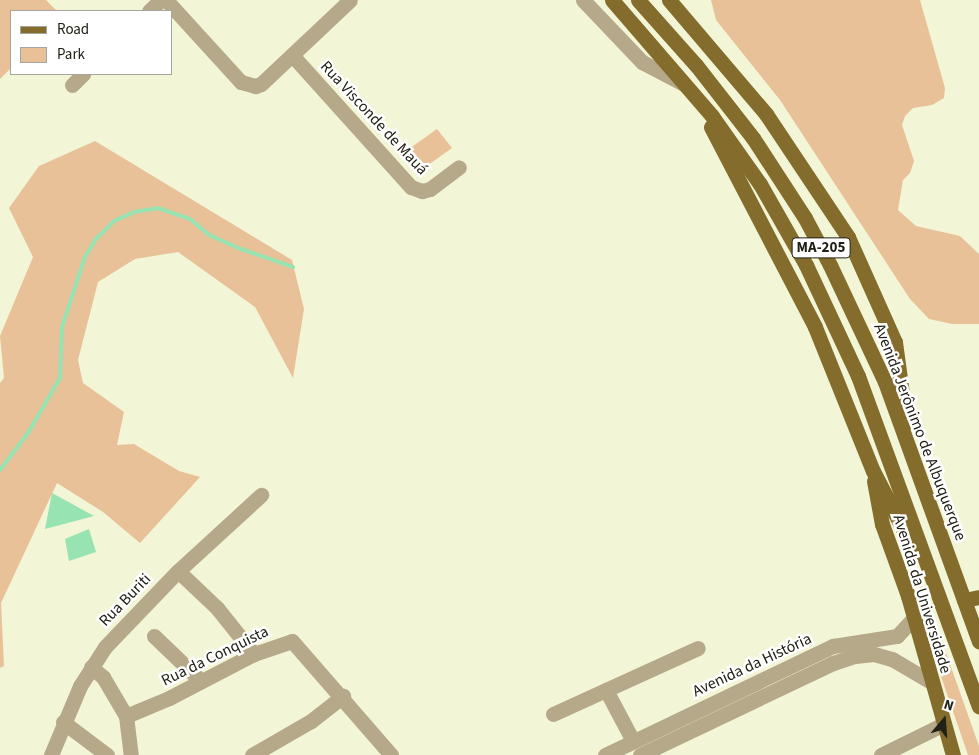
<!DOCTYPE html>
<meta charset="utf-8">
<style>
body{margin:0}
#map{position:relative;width:979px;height:755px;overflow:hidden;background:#f2f5d6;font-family:"Source Sans 3",sans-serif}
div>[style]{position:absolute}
.green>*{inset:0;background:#e9c199}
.water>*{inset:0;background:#97e3b1}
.stream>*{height:4px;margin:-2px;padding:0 2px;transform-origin:2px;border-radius:2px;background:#97e3b1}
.minor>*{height:15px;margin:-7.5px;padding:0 7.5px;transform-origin:7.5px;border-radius:7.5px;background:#b6a98a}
.major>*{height:15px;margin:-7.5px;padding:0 7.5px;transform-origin:7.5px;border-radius:7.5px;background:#846c2d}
span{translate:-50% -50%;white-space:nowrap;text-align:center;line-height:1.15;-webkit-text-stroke:5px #fff;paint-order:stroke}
.shield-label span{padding:1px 4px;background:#fff;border:1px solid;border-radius:4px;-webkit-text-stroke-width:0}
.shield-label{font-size:15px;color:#202015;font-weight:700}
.street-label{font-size:16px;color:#202015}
.legend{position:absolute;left:10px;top:10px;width:162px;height:65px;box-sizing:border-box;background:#fff;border:1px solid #a6a6a1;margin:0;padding:6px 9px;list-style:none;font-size:15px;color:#202015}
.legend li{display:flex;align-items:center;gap:10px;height:25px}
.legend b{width:25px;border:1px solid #a6a6a1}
.north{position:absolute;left:919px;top:695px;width:50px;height:50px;-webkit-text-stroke:4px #fff;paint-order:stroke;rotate:18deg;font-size:14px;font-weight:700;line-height:20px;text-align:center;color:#202015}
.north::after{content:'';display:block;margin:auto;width:18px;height:22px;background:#202015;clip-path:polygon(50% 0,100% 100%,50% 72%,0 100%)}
</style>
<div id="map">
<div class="green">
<i style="clip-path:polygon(0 0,46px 0,57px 11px,11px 11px,11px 68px,0 79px)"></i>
<i style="clip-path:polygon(711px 0,920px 0,945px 88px,944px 98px,932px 105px,913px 108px,905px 116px,902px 125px,914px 161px,910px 173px,903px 180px,898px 210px,916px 226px,960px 236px,979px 254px,979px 324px,952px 324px,929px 319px,910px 299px,780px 100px,716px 20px)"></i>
<i style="clip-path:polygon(437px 129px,452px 148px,417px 173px,402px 154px)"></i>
<i style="clip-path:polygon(95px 141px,292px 260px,304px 309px,293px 378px,255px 307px,178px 252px,135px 259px,98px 282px,78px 360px,83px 383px,124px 412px,117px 445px,134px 444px,179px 471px,200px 477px,140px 543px,103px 512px,57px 483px,1px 603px,4px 666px,0 668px,0 383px,4px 378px,0 336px,33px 257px,9px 208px,39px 166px)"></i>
<i style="clip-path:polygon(918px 574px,979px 746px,979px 755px,968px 755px,926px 633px)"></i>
</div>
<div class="water">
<i style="clip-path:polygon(52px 493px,94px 516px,45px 529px)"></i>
<i style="clip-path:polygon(89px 529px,96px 552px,69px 561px,65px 539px)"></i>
</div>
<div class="stream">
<i style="left:0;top:470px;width:46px;rotate:-52.9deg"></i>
<i style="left:28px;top:433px;width:64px;rotate:-59.8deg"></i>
<i style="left:60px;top:378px;width:51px;rotate:-87.8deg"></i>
<i style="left:62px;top:327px;width:74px;rotate:-71.8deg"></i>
<i style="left:85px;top:257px;width:21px;rotate:-59deg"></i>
<i style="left:96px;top:239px;width:25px;rotate:-45deg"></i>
<i style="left:114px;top:221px;width:22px;rotate:-24deg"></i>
<i style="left:134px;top:212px;width:24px;rotate:-9deg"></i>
<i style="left:158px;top:208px;width:34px;rotate:19deg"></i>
<i style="left:190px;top:219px;width:25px;rotate:40deg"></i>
<i style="left:209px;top:235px;width:35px;rotate:24deg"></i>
<i style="left:241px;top:249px;width:55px;rotate:19.1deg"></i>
</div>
<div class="minor">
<i style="left:166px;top:0;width:111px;rotate:47.6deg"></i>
<i style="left:241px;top:82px;width:15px;rotate:16deg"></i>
<i style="left:255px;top:86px;width:6px;rotate:-18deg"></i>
<i style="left:261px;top:84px;width:122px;rotate:-43.3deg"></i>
<i style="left:583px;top:0;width:86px;rotate:46.4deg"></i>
<i style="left:642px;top:62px;width:47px;rotate:27.6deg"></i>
<i style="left:149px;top:11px;width:16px;rotate:-43deg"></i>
<i style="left:292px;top:55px;width:178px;rotate:48deg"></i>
<i style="left:411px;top:187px;width:12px;rotate:20deg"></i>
<i style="left:422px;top:191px;width:8px;rotate:-14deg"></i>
<i style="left:430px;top:189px;width:36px;rotate:-37deg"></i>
<i style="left:72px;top:85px;width:16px;rotate:-45deg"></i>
<i style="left:178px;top:571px;width:54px;rotate:43.5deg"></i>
<i style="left:217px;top:608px;width:59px;rotate:51.2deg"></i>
<i style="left:154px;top:636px;width:65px;rotate:43.8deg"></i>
<i style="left:91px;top:667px;width:16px;rotate:40deg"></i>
<i style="left:103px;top:677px;width:45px;rotate:59.5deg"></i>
<i style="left:126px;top:716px;width:39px;rotate:83deg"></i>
<i style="left:606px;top:690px;width:58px;rotate:62.1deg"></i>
<i style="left:553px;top:714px;width:159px;rotate:-24.5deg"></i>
<i style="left:126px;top:716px;width:47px;rotate:-22.7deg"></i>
<i style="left:169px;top:698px;width:96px;rotate:-27.4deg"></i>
<i style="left:254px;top:654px;width:40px;rotate:-18.9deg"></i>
<i style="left:292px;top:641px;width:151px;rotate:49deg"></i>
<i style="left:63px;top:722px;width:55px;rotate:36.9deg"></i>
<i style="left:51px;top:755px;width:75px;rotate:-67.2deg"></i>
<i style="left:80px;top:686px;width:46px;rotate:-57.3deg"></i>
<i style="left:105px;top:647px;width:105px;rotate:-46.2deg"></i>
<i style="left:178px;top:571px;width:113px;rotate:-42.5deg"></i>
<i style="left:252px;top:755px;width:68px;rotate:-30deg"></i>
<i style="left:311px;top:721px;width:41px;rotate:-38deg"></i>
<i style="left:605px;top:755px;width:253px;rotate:-25.6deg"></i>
<i style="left:833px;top:646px;width:65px;rotate:-8.9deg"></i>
<i style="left:897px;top:636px;width:25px;rotate:-47deg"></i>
<i style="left:640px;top:755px;width:214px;rotate:-25.5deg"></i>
<i style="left:833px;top:663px;width:23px;rotate:-18deg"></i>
<i style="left:855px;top:656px;width:19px;rotate:-6deg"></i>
<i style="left:874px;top:654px;width:19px;rotate:16deg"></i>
<i style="left:892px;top:659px;width:45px;rotate:30.5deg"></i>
<i style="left:881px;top:755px;width:70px;rotate:-26.2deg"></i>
</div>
<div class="major">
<i style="left:612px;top:0;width:153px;rotate:49.2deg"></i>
<i style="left:712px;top:116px;width:83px;rotate:54.8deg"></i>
<i style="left:760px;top:184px;width:93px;rotate:60.4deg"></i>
<i style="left:806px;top:265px;width:123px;rotate:64.9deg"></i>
<i style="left:858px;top:376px;width:352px;rotate:69.9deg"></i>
<i style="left:638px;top:0;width:87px;rotate:48.3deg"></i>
<i style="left:696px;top:65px;width:93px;rotate:52deg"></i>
<i style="left:753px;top:138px;width:95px;rotate:57deg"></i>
<i style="left:805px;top:218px;width:53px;rotate:62deg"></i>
<i style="left:830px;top:265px;width:129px;rotate:64.8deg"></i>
<i style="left:885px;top:382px;width:276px;rotate:70.1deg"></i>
<i style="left:669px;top:0;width:150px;rotate:49.6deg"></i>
<i style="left:766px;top:114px;width:148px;rotate:56.3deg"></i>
<i style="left:848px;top:237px;width:115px;rotate:65.9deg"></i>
<i style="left:895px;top:342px;width:81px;rotate:82.2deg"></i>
<i style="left:711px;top:127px;width:225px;rotate:62.5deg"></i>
<i style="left:815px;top:327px;width:155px;rotate:68.1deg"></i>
<i style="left:873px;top:471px;width:89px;rotate:62.6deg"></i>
<i style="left:874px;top:481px;width:44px;rotate:79.5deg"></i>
<i style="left:882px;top:524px;width:77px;rotate:70.1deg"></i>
<i style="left:908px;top:596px;width:165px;rotate:74.2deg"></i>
<i style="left:964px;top:600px;width:15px;rotate:-11deg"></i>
</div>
<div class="shield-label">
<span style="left:821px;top:248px">MA-205</span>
</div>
<div class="street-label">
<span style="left:374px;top:118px;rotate:47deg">Rua Visconde de Mauá</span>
<span style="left:920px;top:432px;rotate:69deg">Avenida Jerônimo de Albuquerque</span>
<span style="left:922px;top:594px;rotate:73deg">Avenida da Universidade</span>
<span style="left:125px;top:600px;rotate:-46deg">Rua Buriti</span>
<span style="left:215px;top:656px;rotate:-26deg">Rua da Conquista</span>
<span style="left:752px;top:665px;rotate:-25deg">Avenida da História</span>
</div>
<ul class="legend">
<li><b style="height:6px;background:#846c2d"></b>Road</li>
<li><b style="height:14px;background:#e9c199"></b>Park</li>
</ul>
<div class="north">N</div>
</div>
